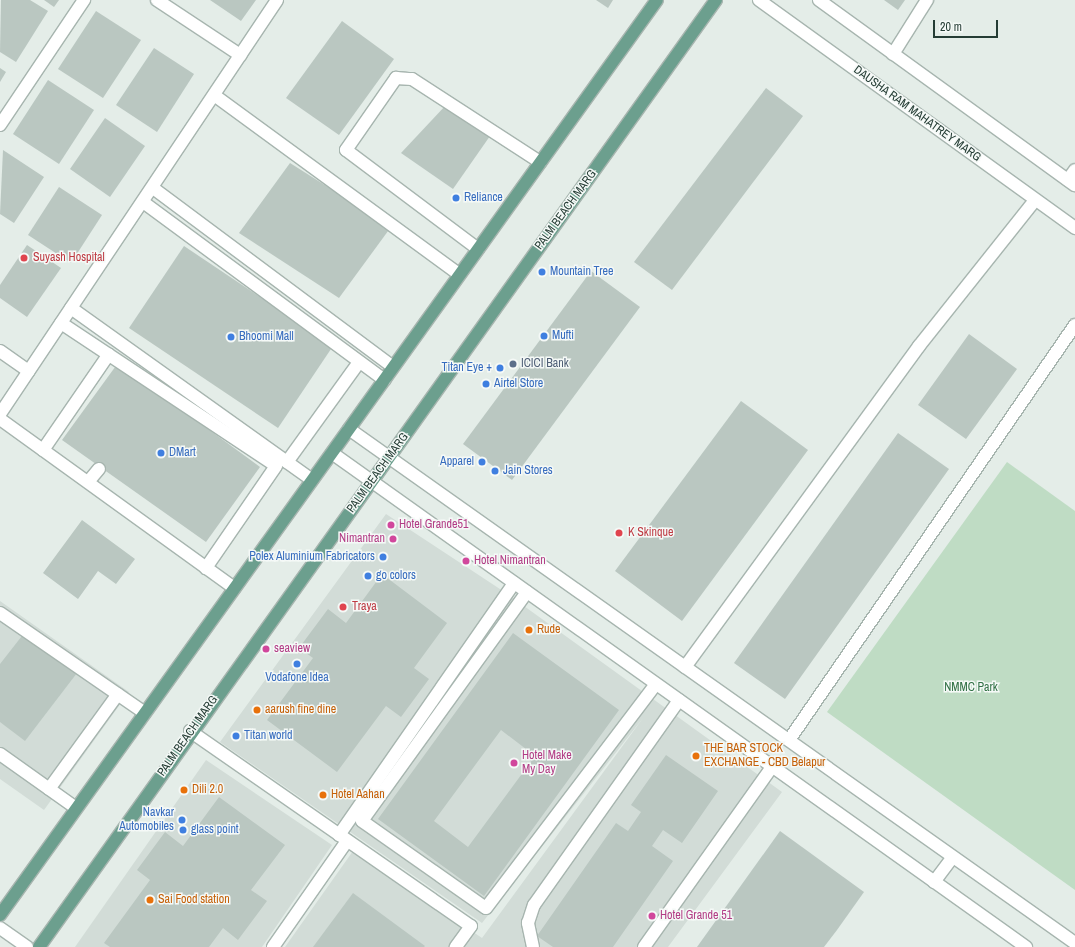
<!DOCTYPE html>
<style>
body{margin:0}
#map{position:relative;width:1075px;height:947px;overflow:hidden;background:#e4ede8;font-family:"Archivo Narrow",sans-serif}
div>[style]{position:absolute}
.built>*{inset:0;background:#d2dcd7}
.green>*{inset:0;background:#bfdcc4}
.building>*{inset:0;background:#bac7c1}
.roads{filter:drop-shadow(1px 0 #a7b5af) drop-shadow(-1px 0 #a7b5af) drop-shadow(0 1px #a7b5af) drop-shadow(0 -1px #a7b5af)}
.service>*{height:12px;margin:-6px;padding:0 6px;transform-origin:6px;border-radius:6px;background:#fff}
.minor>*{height:12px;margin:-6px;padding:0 6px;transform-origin:6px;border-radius:6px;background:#fff}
.tertiary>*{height:12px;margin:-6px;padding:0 6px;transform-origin:6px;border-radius:6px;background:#fff}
.primary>*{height:12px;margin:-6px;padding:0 6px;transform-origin:6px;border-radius:6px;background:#6c9f8e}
.dots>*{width:11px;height:11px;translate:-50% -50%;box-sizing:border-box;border:2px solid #f5f9f7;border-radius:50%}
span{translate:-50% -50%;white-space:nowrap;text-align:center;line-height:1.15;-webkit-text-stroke:3px #f5f9f7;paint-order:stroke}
.street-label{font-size:12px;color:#253d35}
.shop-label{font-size:12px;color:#366cbe}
.left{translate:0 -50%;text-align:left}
.right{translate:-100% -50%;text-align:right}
.health-label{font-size:12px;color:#be3a42}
.service-label{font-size:12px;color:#4e5e75}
.hotel-label{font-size:12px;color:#b23c85}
.food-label{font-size:12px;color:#c56008}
.park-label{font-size:12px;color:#317145}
.scale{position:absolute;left:933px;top:20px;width:65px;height:18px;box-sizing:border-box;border:2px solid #253d35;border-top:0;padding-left:5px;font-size:12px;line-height:14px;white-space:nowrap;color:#253d35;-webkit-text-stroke:3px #f5f9f7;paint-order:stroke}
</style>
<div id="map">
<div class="built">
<i style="clip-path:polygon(386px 514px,506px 593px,782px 792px,668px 947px,285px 947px,353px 851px,482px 938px,643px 718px,482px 923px,220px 742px)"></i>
<i style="clip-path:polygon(0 601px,129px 692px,44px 810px,0 779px)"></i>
<i style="clip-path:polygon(206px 760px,332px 845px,262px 947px,75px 947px)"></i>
</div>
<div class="green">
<i style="clip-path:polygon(1007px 462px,1075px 511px,1075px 890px,827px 712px)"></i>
</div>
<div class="building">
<i style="clip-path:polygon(1px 0,30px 0,48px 11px,16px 62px,0 52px)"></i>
<i style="clip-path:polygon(44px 0,59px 0,54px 7px)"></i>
<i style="clip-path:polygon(210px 0,256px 0,241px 21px)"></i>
<i style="clip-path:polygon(596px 0,613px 0,608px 8px)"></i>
<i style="clip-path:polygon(884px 0,905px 0,898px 10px)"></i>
<i style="clip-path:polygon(96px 11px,141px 40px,103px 98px,58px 69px)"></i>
<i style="clip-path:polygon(342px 21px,394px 59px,339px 135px,286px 98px)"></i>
<i style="clip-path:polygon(154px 48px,194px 74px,157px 132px,116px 105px)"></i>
<i style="clip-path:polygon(0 68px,6px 72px,0 82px)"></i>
<i style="clip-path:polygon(48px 80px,94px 110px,59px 164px,13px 134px)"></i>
<i style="clip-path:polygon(766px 88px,803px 116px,672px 290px,634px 262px)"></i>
<i style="clip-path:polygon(446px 105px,490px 136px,453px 189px,401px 153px)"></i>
<i style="clip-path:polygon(105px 118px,145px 146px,110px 197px,70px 169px)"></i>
<i style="clip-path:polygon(3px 150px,44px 177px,14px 223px,0 214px)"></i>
<i style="clip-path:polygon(290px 163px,391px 227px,339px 298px,239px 233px)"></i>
<i style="clip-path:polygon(59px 187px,102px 215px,71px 263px,28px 235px)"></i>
<i style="clip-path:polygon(27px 245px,61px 268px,27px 317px,0 298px,0 285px)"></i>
<i style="clip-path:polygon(184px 246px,333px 346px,278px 428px,129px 328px)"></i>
<i style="clip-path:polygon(591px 271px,640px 307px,512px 480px,463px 444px)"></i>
<i style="clip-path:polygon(969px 334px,1017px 369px,966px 439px,918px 405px)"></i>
<i style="clip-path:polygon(118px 363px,260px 467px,206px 542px,62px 440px)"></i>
<i style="clip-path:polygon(741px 401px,808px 450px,682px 621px,615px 571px)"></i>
<i style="clip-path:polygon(898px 433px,949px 469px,785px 699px,734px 663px)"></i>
<i style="clip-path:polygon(82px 520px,135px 559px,116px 584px,98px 571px,78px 599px,43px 573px)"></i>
<i style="clip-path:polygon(382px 574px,447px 623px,414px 668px,429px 679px,401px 717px,386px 706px,337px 772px,267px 720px,313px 658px,299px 648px,328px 609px,346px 623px)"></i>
<i style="clip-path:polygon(25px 632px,77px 673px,25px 741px,0 722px,0 664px)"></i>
<i style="clip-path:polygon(evenodd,513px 633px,619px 710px,484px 896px,378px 819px,513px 633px,501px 730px,535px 756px,468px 847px,434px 821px,501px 730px)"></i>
<i style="clip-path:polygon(666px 755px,718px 791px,682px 843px,663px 830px,652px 846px,673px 861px,613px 947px,553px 947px,537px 936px,616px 823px,628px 831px,641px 812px,631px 805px)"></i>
<i style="clip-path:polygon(219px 797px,285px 845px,251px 890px,267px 901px,238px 940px,223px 928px,209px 947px,110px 947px,104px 943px,150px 880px,137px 870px,165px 832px,183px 846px)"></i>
<i style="clip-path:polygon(780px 831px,864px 892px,837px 930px,824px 947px,697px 947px)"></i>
<i style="clip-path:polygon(353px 893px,425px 946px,424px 947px,313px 947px)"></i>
</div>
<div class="roads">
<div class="service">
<i style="left:893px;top:54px;width:64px;rotate:-57.8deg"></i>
<i style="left:214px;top:95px;width:303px;rotate:36.2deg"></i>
<i style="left:1068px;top:180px;width:12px;rotate:-55deg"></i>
<i style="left:153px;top:188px;width:299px;rotate:36.7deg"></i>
<i style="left:143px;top:202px;width:300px;rotate:36.4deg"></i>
<i style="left:478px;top:249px;width:165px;rotate:-143.1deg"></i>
<i style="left:346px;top:150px;width:88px;rotate:-55.2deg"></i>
<i style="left:396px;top:78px;width:16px;rotate:4deg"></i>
<i style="left:412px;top:79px;width:153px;rotate:33deg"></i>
<i style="left:71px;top:308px;width:296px;rotate:35.5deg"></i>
<i style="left:61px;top:323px;width:258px;rotate:33.6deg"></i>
<i style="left:276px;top:466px;width:124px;rotate:124.5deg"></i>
<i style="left:0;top:419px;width:289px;rotate:35.8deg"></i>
<i style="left:43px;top:450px;width:116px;rotate:-55.5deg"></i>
<i style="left:287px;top:462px;width:123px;rotate:-54.2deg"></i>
<i style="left:88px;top:482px;width:17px;rotate:-50deg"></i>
<i style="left:527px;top:592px;width:282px;rotate:125.8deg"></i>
<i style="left:362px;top:821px;width:151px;rotate:35.1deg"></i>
<i style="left:486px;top:908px;width:281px;rotate:-52.8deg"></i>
<i style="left:0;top:613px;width:176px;rotate:34.6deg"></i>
<i style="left:685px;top:667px;width:397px;rotate:-53.9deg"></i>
<i style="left:919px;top:346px;width:186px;rotate:-51.5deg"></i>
<i style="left:190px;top:731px;width:342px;rotate:34.8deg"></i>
<i style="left:471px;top:926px;width:26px;rotate:126deg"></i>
<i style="left:789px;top:740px;width:504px;rotate:-55.43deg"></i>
<i style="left:0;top:754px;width:93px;rotate:35.4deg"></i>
<i style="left:49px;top:789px;width:117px;rotate:-54deg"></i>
<i style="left:339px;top:835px;width:307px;rotate:-55.2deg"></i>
<i style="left:273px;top:947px;width:129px;rotate:-55.1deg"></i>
<i style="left:533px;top:947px;width:25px;rotate:-102deg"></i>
<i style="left:528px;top:923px;width:19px;rotate:-72deg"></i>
<i style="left:534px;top:905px;width:251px;rotate:-54.7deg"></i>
<i style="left:644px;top:947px;width:221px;rotate:-54.6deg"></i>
</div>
<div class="minor">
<i style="left:157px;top:0;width:100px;rotate:33.5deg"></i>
<i style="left:0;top:125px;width:151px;rotate:-56.1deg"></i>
<i style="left:0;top:351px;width:35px;rotate:35deg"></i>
<i style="left:0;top:414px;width:498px;rotate:-56.2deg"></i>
<i style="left:934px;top:882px;width:31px;rotate:-53deg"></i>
</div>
<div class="tertiary">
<i style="left:759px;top:0;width:390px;rotate:35.8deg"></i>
<i style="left:819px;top:0;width:316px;rotate:35.9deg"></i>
<i style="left:349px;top:429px;width:890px;rotate:35.3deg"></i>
<i style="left:332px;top:453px;width:852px;rotate:35.44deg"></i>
<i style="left:0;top:928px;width:33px;rotate:35deg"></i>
</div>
<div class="primary">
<i style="left:0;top:915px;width:1126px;rotate:-54.32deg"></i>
<i style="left:39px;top:947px;width:1164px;rotate:-54.44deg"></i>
</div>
</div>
<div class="dots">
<i style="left:456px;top:198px;background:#3f7fe0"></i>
<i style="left:24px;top:258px;background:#e0444e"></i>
<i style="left:542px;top:272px;background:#3f7fe0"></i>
<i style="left:544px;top:336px;background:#3f7fe0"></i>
<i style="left:231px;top:337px;background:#3f7fe0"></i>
<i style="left:513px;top:364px;background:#5c6f8a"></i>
<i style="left:500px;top:368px;background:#3f7fe0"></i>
<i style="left:486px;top:384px;background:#3f7fe0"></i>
<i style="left:161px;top:453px;background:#3f7fe0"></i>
<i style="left:482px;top:462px;background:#3f7fe0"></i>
<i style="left:495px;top:471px;background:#3f7fe0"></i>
<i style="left:391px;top:525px;background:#d1479c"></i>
<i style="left:619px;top:533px;background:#e0444e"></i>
<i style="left:393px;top:539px;background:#d1479c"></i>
<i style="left:383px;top:557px;background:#3f7fe0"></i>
<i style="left:466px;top:561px;background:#d1479c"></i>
<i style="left:368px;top:576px;background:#3f7fe0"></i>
<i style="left:343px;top:607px;background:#e0444e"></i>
<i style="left:529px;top:630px;background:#e8710a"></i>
<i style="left:266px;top:649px;background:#d1479c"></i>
<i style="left:297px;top:664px;background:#3f7fe0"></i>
<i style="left:257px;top:710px;background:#e8710a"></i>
<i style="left:236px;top:736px;background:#3f7fe0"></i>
<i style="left:696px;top:756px;background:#e8710a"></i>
<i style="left:514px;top:763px;background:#d1479c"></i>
<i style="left:184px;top:790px;background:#e8710a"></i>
<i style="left:323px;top:795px;background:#e8710a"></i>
<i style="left:182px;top:820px;background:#3f7fe0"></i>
<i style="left:183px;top:830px;background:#3f7fe0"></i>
<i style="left:150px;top:900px;background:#e8710a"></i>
<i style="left:652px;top:916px;background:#d1479c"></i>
</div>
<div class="street-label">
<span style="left:917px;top:114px;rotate:36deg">DAUSHA RAM MAHATREY MARG</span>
<span style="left:566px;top:210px;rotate:-54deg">PALM BEACH MARG</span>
<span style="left:378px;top:473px;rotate:-54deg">PALM BEACH MARG</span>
<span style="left:188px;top:736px;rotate:-55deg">PALM BEACH MARG</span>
</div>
<div class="shop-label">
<span class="left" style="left:464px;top:198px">Reliance</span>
<span class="left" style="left:550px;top:272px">Mountain Tree</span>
<span class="left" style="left:552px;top:336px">Mufti</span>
<span class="left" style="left:239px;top:337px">Bhoomi Mall</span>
<span class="right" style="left:492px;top:368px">Titan Eye +</span>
<span class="left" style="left:494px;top:384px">Airtel Store</span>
<span class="left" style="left:169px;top:453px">DMart</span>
<span class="right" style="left:474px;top:462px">Apparel</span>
<span class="left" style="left:503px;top:471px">Jain Stores</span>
<span class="right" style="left:375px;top:557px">Polex Aluminium Fabricators</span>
<span class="left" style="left:376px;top:576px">go colors</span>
<span style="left:297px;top:678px">Vodafone Idea</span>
<span class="left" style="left:244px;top:736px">Titan world</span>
<span class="right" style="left:174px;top:820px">Navkar<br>Automobiles</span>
<span class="left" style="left:191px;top:830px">glass point</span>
</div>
<div class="health-label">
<span class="left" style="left:33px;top:258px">Suyash Hospital</span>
<span class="left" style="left:628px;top:533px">K Skinque</span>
<span class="left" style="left:352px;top:607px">Traya</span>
</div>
<div class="service-label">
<span class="left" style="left:521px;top:364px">ICICI Bank</span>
</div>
<div class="hotel-label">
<span class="left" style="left:399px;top:525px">Hotel Grande51</span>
<span class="right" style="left:385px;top:539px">Nimantran</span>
<span class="left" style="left:474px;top:561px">Hotel Nimantran</span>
<span class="left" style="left:274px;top:649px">seaview</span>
<span class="left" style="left:522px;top:763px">Hotel Make<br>My Day</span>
<span class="left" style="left:660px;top:916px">Hotel Grande 51</span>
</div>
<div class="food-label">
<span class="left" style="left:537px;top:630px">Rude</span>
<span class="left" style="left:265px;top:710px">aarush fine dine</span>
<span class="left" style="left:704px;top:756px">THE BAR STOCK<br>EXCHANGE - CBD Belapur</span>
<span class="left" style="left:192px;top:790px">Dili 2.0</span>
<span class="left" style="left:331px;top:795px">Hotel Aahan</span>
<span class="left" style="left:158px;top:900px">Sai Food station</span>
</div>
<div class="park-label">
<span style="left:971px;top:688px">NMMC Park</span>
</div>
<div class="scale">20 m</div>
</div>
